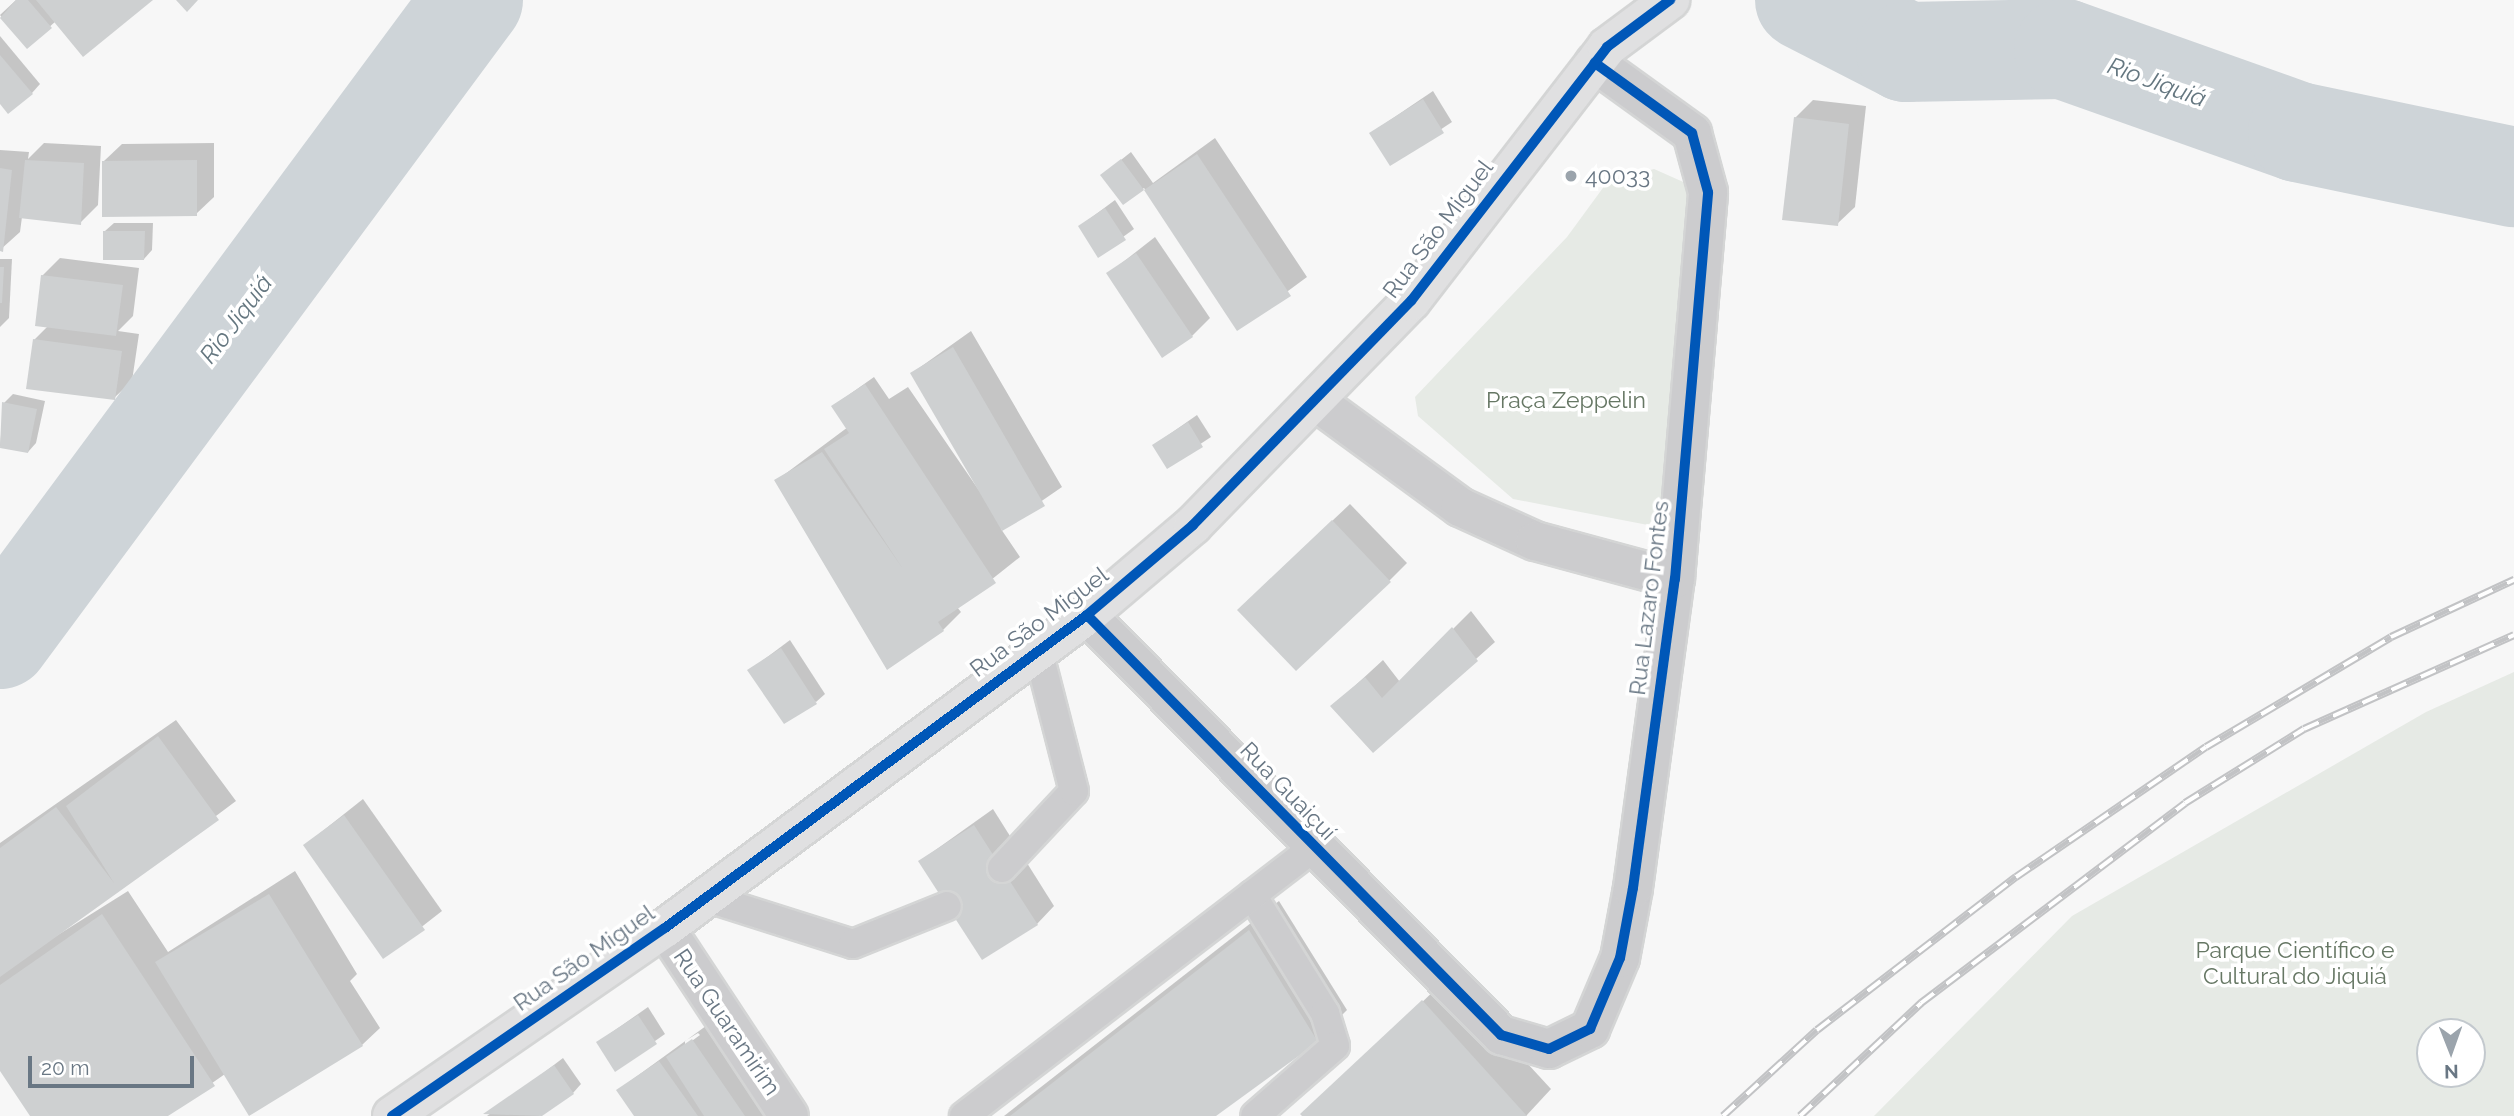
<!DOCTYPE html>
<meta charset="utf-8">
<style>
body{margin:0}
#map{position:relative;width:2514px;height:1116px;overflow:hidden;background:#f7f7f7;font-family:Raleway,sans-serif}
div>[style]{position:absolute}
.green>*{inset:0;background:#e6eae5}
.shadow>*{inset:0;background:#0003}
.river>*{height:100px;margin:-50px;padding:0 50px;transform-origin:50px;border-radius:50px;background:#ced4d8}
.building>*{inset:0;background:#ced0d1}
.roads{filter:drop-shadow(2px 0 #d4d5d5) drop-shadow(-2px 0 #d4d5d5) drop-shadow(0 2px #d4d5d5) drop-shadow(0 -2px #d4d5d5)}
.service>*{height:28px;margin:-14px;padding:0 14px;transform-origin:14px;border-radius:14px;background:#ccccce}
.minor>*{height:38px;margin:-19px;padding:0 19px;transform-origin:19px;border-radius:19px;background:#ccccce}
.primary>*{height:38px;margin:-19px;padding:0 19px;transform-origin:19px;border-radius:19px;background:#e0e0e1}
.rail>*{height:8px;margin-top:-4px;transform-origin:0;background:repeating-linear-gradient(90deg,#fff 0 16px,#c2c3c5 0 32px);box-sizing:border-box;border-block:2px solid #c2c3c5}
.cycleway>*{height:10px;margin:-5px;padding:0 5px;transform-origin:5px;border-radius:5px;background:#0057b8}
.dots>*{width:19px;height:19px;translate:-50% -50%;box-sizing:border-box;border:4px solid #fff;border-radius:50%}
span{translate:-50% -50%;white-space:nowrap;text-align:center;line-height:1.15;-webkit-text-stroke:7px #fff;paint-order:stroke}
.poi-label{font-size:23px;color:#697784}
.left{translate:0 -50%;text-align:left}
.street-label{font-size:23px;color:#697784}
.park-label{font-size:23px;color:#667764}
.water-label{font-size:24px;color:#657780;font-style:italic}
.north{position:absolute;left:2416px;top:1018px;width:70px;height:70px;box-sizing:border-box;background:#fff;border:2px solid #c3c9ce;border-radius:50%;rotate:179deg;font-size:19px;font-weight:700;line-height:28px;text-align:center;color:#697784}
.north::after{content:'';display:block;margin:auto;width:24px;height:32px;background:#9ba4ac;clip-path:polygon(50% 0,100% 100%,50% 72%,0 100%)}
.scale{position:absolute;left:28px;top:1056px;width:166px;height:32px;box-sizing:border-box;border:4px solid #697784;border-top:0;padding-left:9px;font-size:21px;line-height:24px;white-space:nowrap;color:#697784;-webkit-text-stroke:5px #fff;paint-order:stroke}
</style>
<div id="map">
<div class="green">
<i style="clip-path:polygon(1654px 169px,1690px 185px,1662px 513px,1648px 525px,1513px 499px,1418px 416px,1415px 397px,1567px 237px,1608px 181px)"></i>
<i style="clip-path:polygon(evenodd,2514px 672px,2514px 1116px,1874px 1116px,2072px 916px,2426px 712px,2514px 672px,2430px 1032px,2472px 1032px,2472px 1074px,2430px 1074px,2430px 1032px)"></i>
</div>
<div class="shadow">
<i style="clip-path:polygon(16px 0,150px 0,56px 21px,27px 47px,0 15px)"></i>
<i style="clip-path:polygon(0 36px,40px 84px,32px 93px,0 101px)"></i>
<i style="clip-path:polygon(1433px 91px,1452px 122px,1390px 163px,1371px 133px)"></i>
<i style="clip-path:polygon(1813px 100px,1866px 106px,1855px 207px,1837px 224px,1795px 118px)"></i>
<i style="clip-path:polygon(1215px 138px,1307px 277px,1238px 328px,1144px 188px,1123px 203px,1102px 175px,1131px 152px,1153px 183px)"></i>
<i style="clip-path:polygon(44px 143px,101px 146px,98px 205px,80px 223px,22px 217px,20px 232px,0 250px,0 150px,29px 152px,28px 159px)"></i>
<i style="clip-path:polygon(214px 143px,214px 197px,196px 214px,104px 161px,122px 144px)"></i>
<i style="clip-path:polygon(1115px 200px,1134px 229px,1098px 255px,1080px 226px)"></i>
<i style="clip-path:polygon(114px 223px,153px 223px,152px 250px,144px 259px,105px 231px)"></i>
<i style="clip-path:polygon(1155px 237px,1210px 318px,1192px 336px,1109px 273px)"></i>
<i style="clip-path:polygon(60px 258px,139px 268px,133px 316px,118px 331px,139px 334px,132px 381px,114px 398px,34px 340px,48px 326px,42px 276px)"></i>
<i style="clip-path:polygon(0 259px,12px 259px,9px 318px,0 327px)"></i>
<i style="clip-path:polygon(971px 331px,1062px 487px,1001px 529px,1020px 557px,957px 607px,961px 612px,943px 630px,888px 668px,777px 480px,848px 427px,833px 406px,874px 377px,889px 399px,908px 387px,987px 502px,912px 373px)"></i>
<i style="clip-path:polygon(13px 394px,45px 401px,36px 443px,28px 452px,0 446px,4px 403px)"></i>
<i style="clip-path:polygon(1197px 415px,1211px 437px,1167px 466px,1154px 445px)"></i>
<i style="clip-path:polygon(1350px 504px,1407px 563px,1389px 581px,1257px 592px)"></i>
<i style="clip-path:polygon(1471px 611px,1495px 642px,1373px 751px,1333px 706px,1383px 660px,1400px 682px)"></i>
<i style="clip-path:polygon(790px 640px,825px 694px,816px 702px,750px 670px)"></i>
<i style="clip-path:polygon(176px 720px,236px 801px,53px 938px,128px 891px,168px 952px,295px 871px,357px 974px,350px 981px,380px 1028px,362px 1045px,225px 1074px,165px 1116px,33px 1116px,0 1068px,0 843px)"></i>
<i style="clip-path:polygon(363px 799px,442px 911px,383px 957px,305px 845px)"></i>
<i style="clip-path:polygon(993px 809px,1054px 906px,1037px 924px,920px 861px)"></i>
<i style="clip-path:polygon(1279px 901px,1347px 1010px,1317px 1040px,1213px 1116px,1004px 1116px)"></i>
<i style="clip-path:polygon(1448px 977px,1551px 1089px,1526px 1116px,1305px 1116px)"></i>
<i style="clip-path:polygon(648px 1007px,665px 1034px,615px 1069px,598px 1042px)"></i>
<i style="clip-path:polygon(evenodd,710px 1023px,775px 1116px,637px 1116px,618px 1090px,710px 1023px,698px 1033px,700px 1035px,685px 1046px,685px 1041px,698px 1033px)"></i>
<i style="clip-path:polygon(563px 1058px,581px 1084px,573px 1093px,539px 1116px,487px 1116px)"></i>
</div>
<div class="river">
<i style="left:1805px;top:0;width:114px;rotate:27.2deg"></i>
<i style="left:1906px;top:52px;width:158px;rotate:-1.1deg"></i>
<i style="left:2064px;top:49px;width:248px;rotate:19.5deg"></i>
<i style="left:2298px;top:132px;width:221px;rotate:11.8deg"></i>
<i style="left:0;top:639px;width:795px;rotate:-53.49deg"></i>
</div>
<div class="building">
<i style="clip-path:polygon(16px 0,28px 0,52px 28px,27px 49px,0 18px)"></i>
<i style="clip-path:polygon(36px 0,153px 0,83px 57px)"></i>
<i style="clip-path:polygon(176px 0,198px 0,187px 12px)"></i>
<i style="clip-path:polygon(0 55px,33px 94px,8px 114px,0 104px)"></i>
<i style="clip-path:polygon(1423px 99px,1444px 133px,1390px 166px,1369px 133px)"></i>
<i style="clip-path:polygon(1794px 117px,1849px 124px,1838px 226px,1782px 220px)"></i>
<i style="clip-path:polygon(1197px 154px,1291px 296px,1237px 331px,1144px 190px)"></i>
<i style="clip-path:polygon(1121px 159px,1144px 190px,1123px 205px,1100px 175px)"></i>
<i style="clip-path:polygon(25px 160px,84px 163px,81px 225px,19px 218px)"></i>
<i style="clip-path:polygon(197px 160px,197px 216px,102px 217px,102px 161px)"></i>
<i style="clip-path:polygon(0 168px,12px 170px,3px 252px,0 251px)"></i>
<i style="clip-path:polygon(1105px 208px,1126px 240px,1098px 258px,1078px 226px)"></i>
<i style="clip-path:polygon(103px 231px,145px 231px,144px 260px,103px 260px)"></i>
<i style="clip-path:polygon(1136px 253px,1193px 337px,1162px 358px,1106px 273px)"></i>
<i style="clip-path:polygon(0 267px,4px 267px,2px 303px,0 303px)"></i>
<i style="clip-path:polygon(41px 275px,123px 285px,116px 336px,35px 326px)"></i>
<i style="clip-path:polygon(33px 339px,122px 351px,115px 400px,26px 389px)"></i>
<i style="clip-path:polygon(953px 347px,1045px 506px,1002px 531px,910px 373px)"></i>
<i style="clip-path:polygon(865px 384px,996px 583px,938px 622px,944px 631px,887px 670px,774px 480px,822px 452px,903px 569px,824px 449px,849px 433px,831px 406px)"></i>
<i style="clip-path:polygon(2px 402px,37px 409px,28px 453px,0 448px)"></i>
<i style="clip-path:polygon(1188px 422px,1203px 447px,1167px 469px,1152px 445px)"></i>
<i style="clip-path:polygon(1332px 520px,1391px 582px,1296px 671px,1237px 610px)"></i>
<i style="clip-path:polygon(1452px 627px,1478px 661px,1373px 753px,1330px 706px,1365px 677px,1382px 698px)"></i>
<i style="clip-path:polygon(781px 648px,817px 704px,784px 724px,747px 670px)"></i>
<i style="clip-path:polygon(158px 736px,219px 820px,0 977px,0 848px,56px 807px,114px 883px,66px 806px)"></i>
<i style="clip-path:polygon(344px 815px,425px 930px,383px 959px,303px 845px)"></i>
<i style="clip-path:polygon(974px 825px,1038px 925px,982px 960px,918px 861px)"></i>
<i style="clip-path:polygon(269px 894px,363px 1046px,249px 1116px,155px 962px)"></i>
<i style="clip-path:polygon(102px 914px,215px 1086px,168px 1116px,30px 1116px,0 1071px,0 985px)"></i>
<i style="clip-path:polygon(1249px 930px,1318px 1042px,1216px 1116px,1010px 1116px)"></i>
<i style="clip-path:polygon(1422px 1000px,1527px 1116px,1302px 1116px,1300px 1114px)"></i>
<i style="clip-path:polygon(638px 1015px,657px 1044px,615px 1072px,596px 1042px)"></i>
<i style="clip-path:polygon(692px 1039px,745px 1116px,704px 1116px,666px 1057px)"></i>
<i style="clip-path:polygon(659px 1061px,698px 1116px,634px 1116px,616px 1090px)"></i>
<i style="clip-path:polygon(554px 1065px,574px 1094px,542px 1116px,483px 1114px)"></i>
</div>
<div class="roads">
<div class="service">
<i style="left:1002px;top:868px;width:105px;rotate:-46.9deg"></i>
<i style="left:1074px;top:791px;width:145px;rotate:-104.4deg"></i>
<i style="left:1252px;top:895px;width:139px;rotate:58.3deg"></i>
<i style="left:1325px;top:1013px;width:34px;rotate:73deg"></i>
<i style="left:1335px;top:1046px;width:106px;rotate:138.8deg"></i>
<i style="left:705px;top:897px;width:155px;rotate:17.6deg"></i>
<i style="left:853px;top:944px;width:101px;rotate:-22deg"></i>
<i style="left:964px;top:1116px;width:441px;rotate:-37.5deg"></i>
</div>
<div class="minor">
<i style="left:1318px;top:403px;width:176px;rotate:36.2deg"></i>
<i style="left:1460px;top:507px;width:82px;rotate:24.4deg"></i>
<i style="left:1535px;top:541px;width:145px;rotate:15.2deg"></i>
<i style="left:1087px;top:615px;width:590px;rotate:45.41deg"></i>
<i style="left:1501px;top:1035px;width:50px;rotate:16.3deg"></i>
<i style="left:1549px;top:1049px;width:46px;rotate:-26deg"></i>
<i style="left:1590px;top:1029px;width:77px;rotate:-67.1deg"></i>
<i style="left:1620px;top:958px;width:71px;rotate:-79.5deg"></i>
<i style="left:1633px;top:888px;width:312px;rotate:-82.3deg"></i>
<i style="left:1675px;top:579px;width:388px;rotate:-85.1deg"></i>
<i style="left:1708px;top:192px;width:61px;rotate:-105.2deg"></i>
<i style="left:1692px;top:133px;width:120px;rotate:-144.2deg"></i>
<i style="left:665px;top:928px;width:225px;rotate:56.6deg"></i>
</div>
<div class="primary">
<i style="left:392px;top:1116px;width:331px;rotate:-34.6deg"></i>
<i style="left:665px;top:928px;width:525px;rotate:-36.56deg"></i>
<i style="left:1087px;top:615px;width:139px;rotate:-40.3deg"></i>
<i style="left:1193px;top:525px;width:313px;rotate:-45.8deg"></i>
<i style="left:1411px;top:301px;width:321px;rotate:-52.3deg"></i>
<i style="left:1607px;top:47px;width:79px;rotate:-36.7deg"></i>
</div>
</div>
<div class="rail">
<i style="left:1723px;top:1116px;width:127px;rotate:-42.5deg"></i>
<i style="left:1817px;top:1030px;width:251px;rotate:-37.6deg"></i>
<i style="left:2016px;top:877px;width:230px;rotate:-34.4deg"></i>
<i style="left:2206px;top:747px;width:215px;rotate:-30.7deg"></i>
<i style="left:2391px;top:637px;width:136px;rotate:-24.9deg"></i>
<i style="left:1800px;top:1116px;width:166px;rotate:-43deg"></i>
<i style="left:1921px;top:1003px;width:331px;rotate:-37.1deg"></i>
<i style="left:2185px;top:803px;width:140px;rotate:-31.9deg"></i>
<i style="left:2304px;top:729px;width:230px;rotate:-24.1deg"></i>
</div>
<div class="cycleway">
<i style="left:1087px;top:615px;width:590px;rotate:45.41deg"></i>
<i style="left:1501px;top:1035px;width:50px;rotate:16.3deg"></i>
<i style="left:1549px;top:1049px;width:46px;rotate:-26deg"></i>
<i style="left:1590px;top:1029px;width:77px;rotate:-67.1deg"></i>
<i style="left:1620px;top:958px;width:71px;rotate:-79.5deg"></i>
<i style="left:1633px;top:888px;width:312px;rotate:-82.3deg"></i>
<i style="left:1675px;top:579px;width:388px;rotate:-85.1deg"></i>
<i style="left:1708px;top:192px;width:61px;rotate:-105.2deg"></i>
<i style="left:1692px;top:133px;width:120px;rotate:-144.2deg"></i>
<i style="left:392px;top:1116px;width:331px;rotate:-34.6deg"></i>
<i style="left:665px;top:928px;width:525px;rotate:-36.56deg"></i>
<i style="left:1087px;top:615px;width:139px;rotate:-40.3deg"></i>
<i style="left:1193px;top:525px;width:313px;rotate:-45.8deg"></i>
<i style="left:1411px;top:301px;width:321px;rotate:-52.3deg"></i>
<i style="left:1607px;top:47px;width:79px;rotate:-36.7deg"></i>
</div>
<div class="dots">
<i style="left:1571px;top:176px;background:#9ba4ac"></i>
</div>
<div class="poi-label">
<span class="left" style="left:1585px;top:176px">40033</span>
</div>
<div class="street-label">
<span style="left:1438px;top:229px;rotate:-53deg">Rua São Miguel</span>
<span style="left:1649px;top:598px;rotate:-83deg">Rua Lazaro Fontes</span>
<span style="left:1039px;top:622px;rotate:-37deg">Rua São Miguel</span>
<span style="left:1288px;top:791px;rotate:46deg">Rua Guaiçuí</span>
<span style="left:584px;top:958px;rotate:-35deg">Rua São Miguel</span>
<span style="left:727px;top:1022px;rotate:56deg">Rua Guaramirim</span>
</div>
<div class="park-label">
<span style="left:1566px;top:400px">Praça Zeppelin</span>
<span style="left:2295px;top:963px">Parque Científico e<br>Cultural do Jiquiá</span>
</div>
<div class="water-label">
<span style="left:2157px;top:82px;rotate:20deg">Rio Jiquiá</span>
<span style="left:236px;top:319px;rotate:-53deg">Rio Jiquiá</span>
</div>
<div class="north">N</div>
<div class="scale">20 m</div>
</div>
